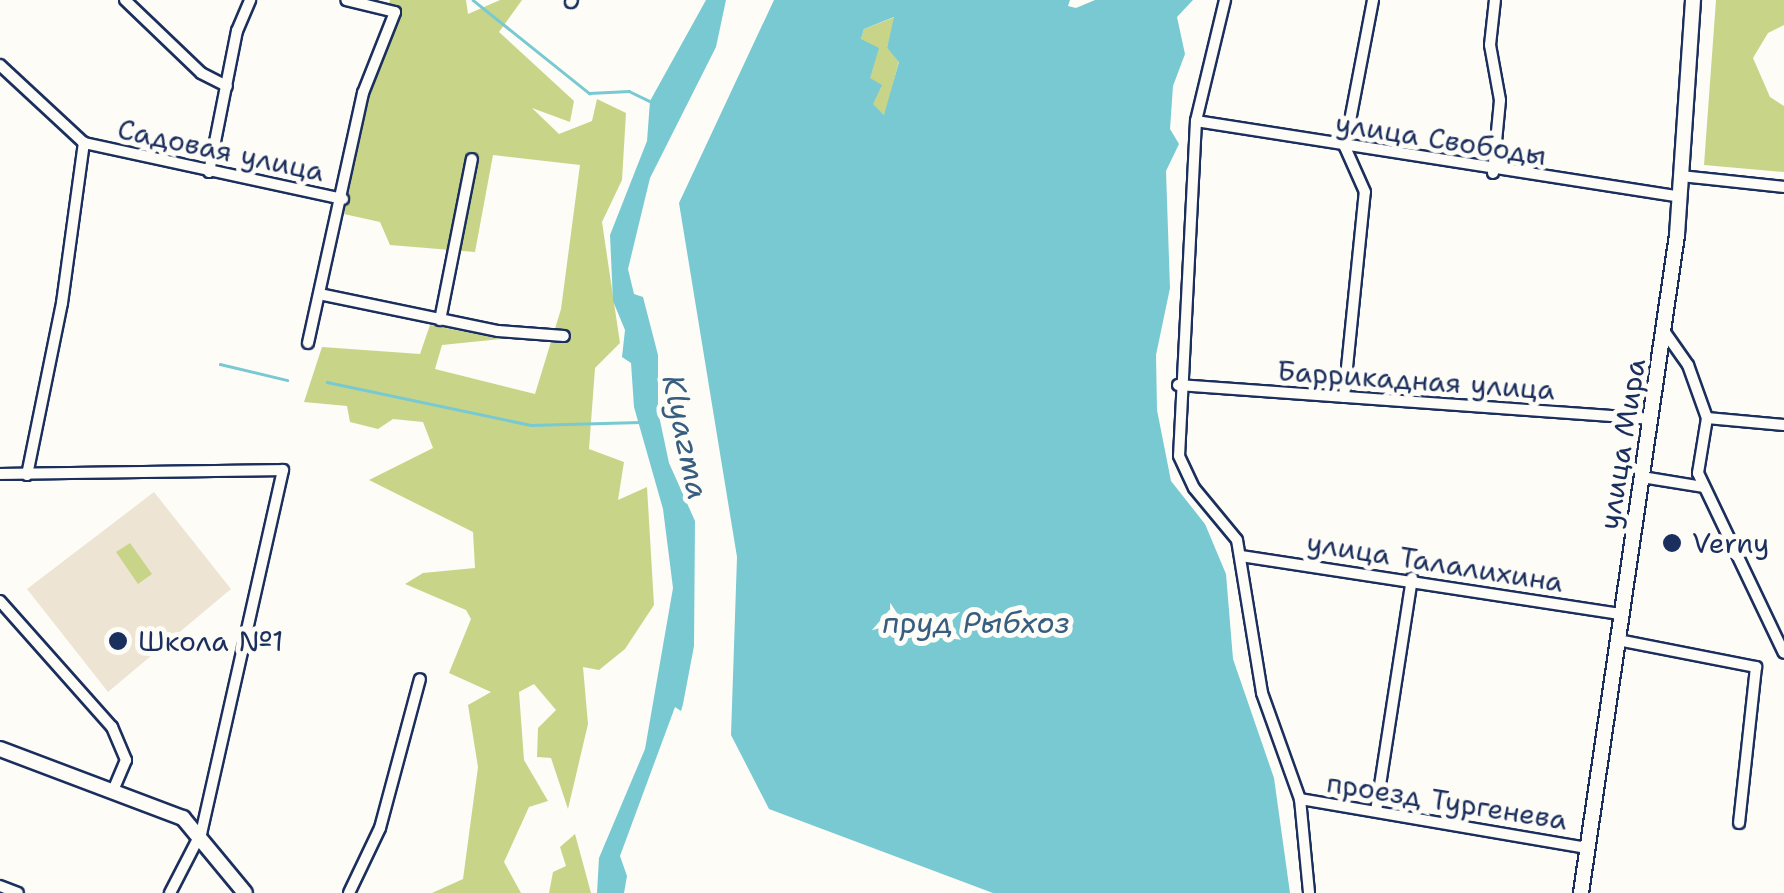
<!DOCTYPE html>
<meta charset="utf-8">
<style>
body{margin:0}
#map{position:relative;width:1784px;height:893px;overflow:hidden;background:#fdfcf7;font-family:"Shantell Sans",sans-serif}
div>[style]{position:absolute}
.built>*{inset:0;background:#eee4d3}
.green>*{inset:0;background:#c8d588}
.water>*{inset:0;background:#78c9d2}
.stream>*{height:2.5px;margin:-1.25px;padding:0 1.25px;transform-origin:1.25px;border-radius:1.25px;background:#78c9d2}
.roads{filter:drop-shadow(2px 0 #1b2f5e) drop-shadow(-2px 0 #1b2f5e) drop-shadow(0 2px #1b2f5e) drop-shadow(0 -2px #1b2f5e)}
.minor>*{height:10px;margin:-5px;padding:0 5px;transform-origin:5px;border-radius:5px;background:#fdfcf7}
.tertiary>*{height:14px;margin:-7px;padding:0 7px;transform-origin:7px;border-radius:7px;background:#fdfcf7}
.dots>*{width:28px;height:28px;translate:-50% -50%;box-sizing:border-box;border:5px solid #fdfcf7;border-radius:50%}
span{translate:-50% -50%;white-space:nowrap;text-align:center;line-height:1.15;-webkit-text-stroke:10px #fdfcf7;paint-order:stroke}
.street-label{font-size:28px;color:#1b2f5e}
.poi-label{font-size:28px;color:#1b2f5e}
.left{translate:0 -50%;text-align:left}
.water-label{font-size:30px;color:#375d81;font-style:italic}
</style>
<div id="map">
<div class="built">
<i style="clip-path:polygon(154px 492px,231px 589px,108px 692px,27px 589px)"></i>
</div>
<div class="green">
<i style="clip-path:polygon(390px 0,466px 0,468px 14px,500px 0,522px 0,499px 32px,574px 101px,570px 122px,532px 108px,559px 134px,592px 121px,597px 99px,626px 113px,622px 180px,602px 222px,620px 343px,595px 368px,589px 449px,624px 462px,618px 500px,647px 487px,654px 605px,625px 649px,599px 670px,583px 667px,588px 724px,568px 809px,551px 758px,537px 757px,538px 728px,556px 710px,534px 684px,519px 692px,524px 760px,548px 801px,529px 807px,504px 862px,521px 893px,432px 893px,463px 879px,478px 767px,468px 705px,491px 692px,449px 673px,471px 619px,466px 610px,405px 584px,423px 573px,475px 568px,473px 532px,369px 480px,433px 448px,423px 422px,393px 419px,378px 429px,350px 422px,347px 406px,304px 402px,322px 347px,420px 354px,430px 325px,501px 339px,442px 345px,435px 369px,535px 394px,561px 309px,580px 165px,493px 155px,475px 252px,390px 245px,380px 222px,344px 214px)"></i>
<i style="clip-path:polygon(1716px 0,1784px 0,1784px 25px,1768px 33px,1753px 58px,1770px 97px,1784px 106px,1784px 172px,1704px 165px)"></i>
<i style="clip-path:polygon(895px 17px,887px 48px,899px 61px,885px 116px,873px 105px,861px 39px,864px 29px)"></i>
<i style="clip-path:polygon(130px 543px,152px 574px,138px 584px,116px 552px)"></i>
<i style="clip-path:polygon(575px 834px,591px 893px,549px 893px,553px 872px,566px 866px,560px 847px)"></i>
</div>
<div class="water">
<i style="clip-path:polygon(706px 0,726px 0,716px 47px,650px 178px,628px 269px,634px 294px,643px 297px,658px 355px,658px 411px,669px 463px,695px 521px,694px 646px,683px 704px,681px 711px,675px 707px,620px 856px,627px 876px,624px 893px,597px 893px,599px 858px,645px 749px,673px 588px,663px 509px,634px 407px,631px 363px,622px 357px,625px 330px,613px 301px,610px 235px,647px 141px,650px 101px)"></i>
<i style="clip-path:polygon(evenodd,774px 0,1070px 0,1068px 6px,1076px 8px,1095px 0,1193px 0,1177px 17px,1185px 54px,1173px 86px,1170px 129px,1179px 144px,1166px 171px,1170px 288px,1156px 355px,1157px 410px,1171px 481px,1205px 524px,1226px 574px,1233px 659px,1274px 778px,1290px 893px,993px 893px,769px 809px,731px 735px,737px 557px,679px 203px,774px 0,894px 17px,887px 48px,899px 62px,884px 115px,873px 104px,882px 85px,870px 78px,879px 48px,861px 39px,864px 29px,894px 17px)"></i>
</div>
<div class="stream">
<i style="left:473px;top:0;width:149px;rotate:38.7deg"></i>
<i style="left:589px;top:93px;width:40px;rotate:-2.9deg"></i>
<i style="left:629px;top:91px;width:25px;rotate:26deg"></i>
<i style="left:220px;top:364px;width:69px;rotate:13.4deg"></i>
<i style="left:327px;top:382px;width:208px;rotate:11.9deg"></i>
<i style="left:531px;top:425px;width:109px;rotate:-1.6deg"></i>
</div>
<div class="roads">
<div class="minor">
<i style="left:125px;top:0;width:105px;rotate:43.8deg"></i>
<i style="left:201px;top:73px;width:29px;rotate:27deg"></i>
<i style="left:1225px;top:0;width:124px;rotate:103.5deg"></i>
<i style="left:1196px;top:121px;width:335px;rotate:92.9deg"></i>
<i style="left:1179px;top:456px;width:35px;rotate:65deg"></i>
<i style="left:1194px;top:488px;width:67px;rotate:50.4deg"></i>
<i style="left:1237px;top:540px;width:155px;rotate:80.7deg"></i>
<i style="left:1262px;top:693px;width:113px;rotate:70.3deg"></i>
<i style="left:1300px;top:799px;width:94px;rotate:84.5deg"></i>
<i style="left:571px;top:2px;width:2px;rotate:-63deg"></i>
<i style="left:0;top:65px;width:115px;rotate:42.9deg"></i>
<i style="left:84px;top:143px;width:265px;rotate:12.2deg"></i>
<i style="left:1196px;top:121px;width:490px;rotate:8.9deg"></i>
<i style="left:209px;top:172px;width:144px;rotate:-78.8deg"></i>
<i style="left:237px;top:31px;width:34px;rotate:-67deg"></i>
<i style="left:1493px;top:173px;width:73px;rotate:-84.5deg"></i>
<i style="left:1500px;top:100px;width:56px;rotate:-100.3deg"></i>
<i style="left:1490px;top:45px;width:45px;rotate:-83.7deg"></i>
<i style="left:1681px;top:176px;width:104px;rotate:6.1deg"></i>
<i style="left:324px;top:295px;width:178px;rotate:11.7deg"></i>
<i style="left:498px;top:331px;width:66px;rotate:4.3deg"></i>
<i style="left:440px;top:320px;width:164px;rotate:-78.8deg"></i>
<i style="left:1664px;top:331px;width:42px;rotate:54.8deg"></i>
<i style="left:1688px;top:365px;width:56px;rotate:70.3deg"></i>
<i style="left:1707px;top:418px;width:56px;rotate:99.3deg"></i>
<i style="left:1698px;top:473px;width:199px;rotate:64.5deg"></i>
<i style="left:308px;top:343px;width:256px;rotate:-77.6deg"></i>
<i style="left:363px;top:93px;width:87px;rotate:-68.4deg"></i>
<i style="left:395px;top:12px;width:50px;rotate:-166.2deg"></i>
<i style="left:1178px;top:385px;width:473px;rotate:4.1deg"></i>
<i style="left:1344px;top:397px;width:206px;rotate:-84.2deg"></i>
<i style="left:1365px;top:192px;width:49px;rotate:-114deg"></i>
<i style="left:1345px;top:147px;width:150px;rotate:-79.2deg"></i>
<i style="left:1707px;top:418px;width:77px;rotate:5.2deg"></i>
<i style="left:0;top:474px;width:283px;rotate:-0.8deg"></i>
<i style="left:283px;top:470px;width:372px;rotate:102.7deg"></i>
<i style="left:201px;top:833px;width:68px;rotate:117.3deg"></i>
<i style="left:27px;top:475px;width:176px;rotate:-78.5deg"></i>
<i style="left:62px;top:303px;width:162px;rotate:-82.2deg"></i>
<i style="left:1642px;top:477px;width:63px;rotate:9.2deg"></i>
<i style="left:1241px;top:556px;width:385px;rotate:8.7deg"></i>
<i style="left:0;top:601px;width:169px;rotate:48.4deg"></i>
<i style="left:112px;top:727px;width:36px;rotate:67deg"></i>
<i style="left:126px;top:760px;width:33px;rotate:113deg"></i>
<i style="left:1618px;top:640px;width:141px;rotate:11.1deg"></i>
<i style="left:1756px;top:667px;width:157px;rotate:96.2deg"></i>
<i style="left:1300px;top:799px;width:292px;rotate:9.7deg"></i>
<i style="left:1376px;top:811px;width:236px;rotate:-81.2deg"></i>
<i style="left:0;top:886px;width:19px;rotate:21deg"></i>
<i style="left:349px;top:893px;width:72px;rotate:-64.5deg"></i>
<i style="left:380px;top:828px;width:154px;rotate:-75deg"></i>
</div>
<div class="tertiary">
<i style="left:0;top:749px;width:196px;rotate:20.7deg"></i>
<i style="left:183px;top:818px;width:97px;rotate:50.4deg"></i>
<i style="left:1581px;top:893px;width:665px;rotate:-81.7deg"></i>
<i style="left:1677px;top:235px;width:236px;rotate:-86.1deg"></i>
</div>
</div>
<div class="dots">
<i style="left:1672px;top:543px;background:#1b2f5e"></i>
<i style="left:118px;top:641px;background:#1b2f5e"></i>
</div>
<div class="street-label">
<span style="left:1441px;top:139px;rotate:9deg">улица Свободы</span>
<span style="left:221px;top:150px;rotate:12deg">Садовая улица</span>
<span style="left:1416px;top:380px;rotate:4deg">Баррикадная улица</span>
<span style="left:1622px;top:444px;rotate:-81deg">улица Мира</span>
<span style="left:1435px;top:562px;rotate:9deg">улица Талалихина</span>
<span style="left:1447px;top:801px;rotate:9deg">проезд Тургенева</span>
</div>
<div class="poi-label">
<span class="left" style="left:1692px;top:543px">Verny</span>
<span class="left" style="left:138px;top:641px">Школа №1</span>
</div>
<div class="water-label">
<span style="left:685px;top:437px;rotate:78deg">Klyazma</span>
<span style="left:976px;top:623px">пруд Рыбхоз</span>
</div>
</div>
